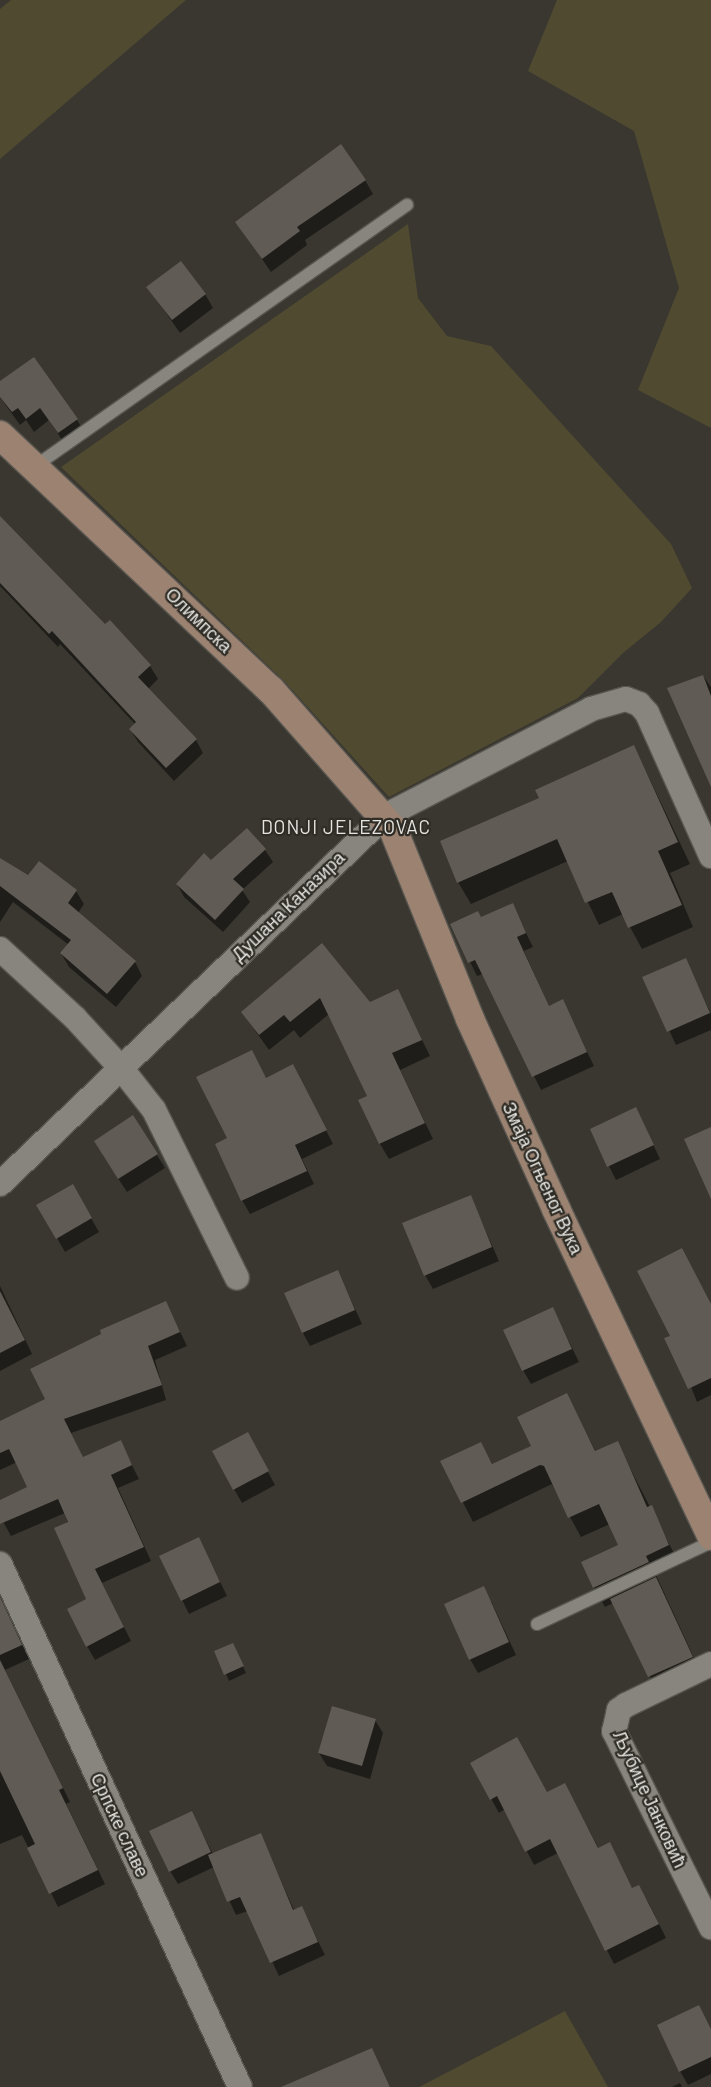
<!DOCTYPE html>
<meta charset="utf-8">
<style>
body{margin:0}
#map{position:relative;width:711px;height:2087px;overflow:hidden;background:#39372f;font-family:Barlow,sans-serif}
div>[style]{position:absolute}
.green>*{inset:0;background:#504a31}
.shadow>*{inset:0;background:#0007}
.building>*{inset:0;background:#605b54}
.roads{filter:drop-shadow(1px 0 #57554f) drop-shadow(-1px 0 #57554f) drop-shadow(0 1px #57554f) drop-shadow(0 -1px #57554f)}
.lane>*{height:12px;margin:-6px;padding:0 6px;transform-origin:6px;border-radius:6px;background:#87857d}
.street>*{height:24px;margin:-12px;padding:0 12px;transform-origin:12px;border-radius:12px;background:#87857d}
.secondary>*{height:28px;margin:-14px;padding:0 14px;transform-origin:14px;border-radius:14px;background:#9b8271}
span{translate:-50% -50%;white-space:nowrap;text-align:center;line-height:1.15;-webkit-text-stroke:4.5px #2f2d26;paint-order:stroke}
.street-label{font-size:18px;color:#e6e4e0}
.neighbourhood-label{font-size:19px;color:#e6e4e0;letter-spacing:1px}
</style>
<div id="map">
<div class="green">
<i style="clip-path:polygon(11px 0,186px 0,0 159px,0 9px)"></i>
<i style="clip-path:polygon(557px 0,711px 0,711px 428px,638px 390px,679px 288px,634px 131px,528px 71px)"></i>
<i style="clip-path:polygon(408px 224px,418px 298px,447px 336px,491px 346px,671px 544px,692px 588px,661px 622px,623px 653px,578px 698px,389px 797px,284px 681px,61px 467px)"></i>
<i style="clip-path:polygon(565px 2011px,608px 2087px,419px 2087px)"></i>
</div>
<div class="shadow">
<i style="clip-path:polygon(365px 180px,373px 194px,305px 240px,307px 245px,271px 272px,237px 223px)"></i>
<i style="clip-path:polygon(148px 287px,205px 294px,213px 308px,180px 333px)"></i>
<i style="clip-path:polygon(0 383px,77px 420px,85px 433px,66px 446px,49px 420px,34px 432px,26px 420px,20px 425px,0 397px)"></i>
<i style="clip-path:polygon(0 517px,105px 626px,110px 622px,150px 666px,158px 679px,148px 689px,196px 740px,203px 753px,174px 781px,138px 742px,130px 729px,135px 724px,60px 644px,58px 647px,0 586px)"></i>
<i style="clip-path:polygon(703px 676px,711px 687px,711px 785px)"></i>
<i style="clip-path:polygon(634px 746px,690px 864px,670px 873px,693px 927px,642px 949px,623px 914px,599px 925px,568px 861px,471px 904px,458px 882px,540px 799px)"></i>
<i style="clip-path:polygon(265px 850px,273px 862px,242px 890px,250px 902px,223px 932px,184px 897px,177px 884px,211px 862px)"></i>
<i style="clip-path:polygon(0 859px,28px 877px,76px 891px,84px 904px,78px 913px,135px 962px,142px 976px,116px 1007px,69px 967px,61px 953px,69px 945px,13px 902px,0 922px)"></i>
<i style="clip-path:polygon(512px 905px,533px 947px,524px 951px,549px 1007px,562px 1001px,594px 1066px,541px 1090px,483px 974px,477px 976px,452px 925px,481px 919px)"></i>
<i style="clip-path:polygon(322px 944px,370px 1003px,397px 990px,430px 1056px,400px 1070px,433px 1139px,389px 1159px,380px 1144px,369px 1096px,329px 1014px,300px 1038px,294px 1030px,269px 1050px,242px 1012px)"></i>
<i style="clip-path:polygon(685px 959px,711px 1014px,711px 1030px,676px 1045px,644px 977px)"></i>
<i style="clip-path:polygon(266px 1079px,300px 1079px,333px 1144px,302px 1159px,314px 1184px,250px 1214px,242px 1200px,229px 1139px)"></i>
<i style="clip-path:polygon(133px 1117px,165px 1168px,127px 1192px,103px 1155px)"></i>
<i style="clip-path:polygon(643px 1123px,660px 1159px,616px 1180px,609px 1166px)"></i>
<i style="clip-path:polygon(72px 1185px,99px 1232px,65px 1252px,38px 1205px)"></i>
<i style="clip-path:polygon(470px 1196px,499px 1261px,433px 1289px,425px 1275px)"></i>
<i style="clip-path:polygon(338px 1272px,362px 1324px,310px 1346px,303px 1333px)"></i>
<i style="clip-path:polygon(0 1286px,32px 1354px,0 1371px)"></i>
<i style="clip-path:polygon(166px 1303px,187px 1346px,155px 1360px,166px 1400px,71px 1433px,83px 1458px,120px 1442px,139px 1479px,118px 1488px,151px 1561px,102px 1583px,131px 1641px,95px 1660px,87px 1646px,88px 1600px,65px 1513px,11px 1536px,0 1516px,0 1501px,29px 1488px,17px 1462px,0 1470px,0 1422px,46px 1400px)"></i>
<i style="clip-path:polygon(711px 1305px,711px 1395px,697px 1402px,671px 1336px)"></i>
<i style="clip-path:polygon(553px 1309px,579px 1362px,531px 1384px,523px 1370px)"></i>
<i style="clip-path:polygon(567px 1395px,596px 1452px,617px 1443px,680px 1565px,656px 1575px,700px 1671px,657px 1690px,613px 1603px,605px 1607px,594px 1587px,619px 1546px,610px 1524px,581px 1537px,552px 1484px,473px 1522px,442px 1461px,480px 1443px,493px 1465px,533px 1446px)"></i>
<i style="clip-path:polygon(255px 1448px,275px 1485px,242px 1503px,234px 1489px)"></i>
<i style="clip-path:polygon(199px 1539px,227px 1596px,189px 1614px,161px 1557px)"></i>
<i style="clip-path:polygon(491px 1601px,516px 1655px,478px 1673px,470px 1659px)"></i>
<i style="clip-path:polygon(5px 1610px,29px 1659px,5px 1670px,70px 1802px,66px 1804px,105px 1884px,58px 1907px,22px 1835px,0 1844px,0 1612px)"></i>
<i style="clip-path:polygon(236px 1651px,246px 1673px,229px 1681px,226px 1674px)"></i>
<i style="clip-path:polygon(375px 1720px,383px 1733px,370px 1779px,327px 1766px,319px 1753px)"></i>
<i style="clip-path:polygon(472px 1764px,547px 1793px,572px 1798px,599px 1849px,633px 1889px,647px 1900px,666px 1938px,614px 1964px,558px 1853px,534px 1865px,505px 1809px,499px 1813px)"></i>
<i style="clip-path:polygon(191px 1812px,213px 1854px,260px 1834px,294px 1910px,301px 1907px,325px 1955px,279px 1976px,248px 1911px,236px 1915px,214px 1867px,178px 1884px,170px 1871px)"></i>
<i style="clip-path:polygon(699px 2006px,711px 2029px,711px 2074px,688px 2085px,680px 2071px)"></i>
<i style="clip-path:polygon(372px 2049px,390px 2087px,323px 2087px)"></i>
<i style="clip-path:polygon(680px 2083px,682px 2087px,672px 2087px)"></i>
</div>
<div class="building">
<i style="clip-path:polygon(341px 144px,366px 180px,297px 227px,300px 231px,262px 259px,235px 222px)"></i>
<i style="clip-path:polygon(181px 261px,206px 294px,172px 320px,146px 287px)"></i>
<i style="clip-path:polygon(34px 357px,78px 419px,58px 433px,40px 408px,26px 419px,18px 408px,12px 412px,0 397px,0 381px)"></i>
<i style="clip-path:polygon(0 516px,105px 624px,110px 620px,151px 665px,138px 677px,197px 739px,166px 768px,129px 729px,136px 722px,52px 631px,49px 634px,0 583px)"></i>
<i style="clip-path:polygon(703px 675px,711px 696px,711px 787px,667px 688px)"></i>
<i style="clip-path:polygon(634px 745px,678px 842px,658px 851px,682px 905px,628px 928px,612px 892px,585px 903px,557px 839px,457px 883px,440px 841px,539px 798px,535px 790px)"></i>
<i style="clip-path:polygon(247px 828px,266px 849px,233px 879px,244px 889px,215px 920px,176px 884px,204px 853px,211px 860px)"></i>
<i style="clip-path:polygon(0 858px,28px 875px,39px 861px,77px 890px,68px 903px,136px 961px,107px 994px,60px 953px,71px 940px,0 886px)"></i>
<i style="clip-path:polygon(513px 903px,526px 933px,517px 937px,549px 1006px,563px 999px,587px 1052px,532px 1077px,475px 960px,468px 963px,450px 924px,478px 911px,481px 917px)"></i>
<i style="clip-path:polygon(322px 943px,370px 1002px,398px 989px,422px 1040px,392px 1053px,425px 1123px,379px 1144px,358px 1100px,367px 1096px,320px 998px,290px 1022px,284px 1015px,259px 1035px,241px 1012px)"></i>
<i style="clip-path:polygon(686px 958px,710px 1013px,667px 1032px,642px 977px)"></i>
<i style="clip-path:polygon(252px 1050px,266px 1078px,293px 1064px,327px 1130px,295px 1145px,307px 1171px,241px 1201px,215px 1144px,227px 1138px,196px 1077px)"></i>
<i style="clip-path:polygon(636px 1107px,654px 1145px,607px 1167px,590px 1129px)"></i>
<i style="clip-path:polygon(133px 1115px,158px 1154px,118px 1179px,94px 1141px)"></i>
<i style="clip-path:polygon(711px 1127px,711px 1199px,684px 1139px)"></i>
<i style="clip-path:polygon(73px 1184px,92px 1218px,56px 1239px,36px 1205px)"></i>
<i style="clip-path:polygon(471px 1195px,492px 1247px,424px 1276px,402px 1223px)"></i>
<i style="clip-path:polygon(682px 1248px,711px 1304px,711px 1378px,688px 1389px,664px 1338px,670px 1336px,637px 1271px)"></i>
<i style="clip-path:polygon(338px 1270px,355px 1310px,302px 1333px,284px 1293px)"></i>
<i style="clip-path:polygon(0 1291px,25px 1340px,0 1353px)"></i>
<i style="clip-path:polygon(166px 1301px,180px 1332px,148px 1346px,162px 1385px,64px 1419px,83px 1457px,121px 1440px,132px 1465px,111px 1475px,144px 1547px,95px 1569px,124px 1627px,86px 1647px,67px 1609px,86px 1599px,54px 1528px,68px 1522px,58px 1499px,0 1524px,0 1500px,27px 1487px,9px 1449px,0 1453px,0 1421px,45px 1399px,30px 1369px,101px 1334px,100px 1330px)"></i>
<i style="clip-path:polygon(553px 1307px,572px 1349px,522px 1371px,503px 1330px)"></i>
<i style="clip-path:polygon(567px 1393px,595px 1451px,618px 1441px,647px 1507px,652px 1505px,669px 1545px,646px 1556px,649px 1562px,593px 1588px,581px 1562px,618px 1545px,599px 1504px,568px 1518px,544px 1466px,540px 1465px,461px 1503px,440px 1461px,481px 1442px,492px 1464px,531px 1446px,517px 1417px)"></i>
<i style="clip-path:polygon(248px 1432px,269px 1471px,233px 1490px,212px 1451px)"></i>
<i style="clip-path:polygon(199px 1537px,220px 1582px,181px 1601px,159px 1556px)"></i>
<i style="clip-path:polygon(656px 1577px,693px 1657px,648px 1677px,610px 1599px)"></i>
<i style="clip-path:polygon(484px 1586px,509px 1642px,469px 1660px,444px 1604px)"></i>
<i style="clip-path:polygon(0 1597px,22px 1645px,0 1655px)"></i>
<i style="clip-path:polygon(233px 1643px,244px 1666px,224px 1675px,214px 1651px)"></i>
<i style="clip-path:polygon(0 1660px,63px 1788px,59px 1790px,98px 1870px,49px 1894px,27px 1848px,35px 1844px,0 1771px)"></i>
<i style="clip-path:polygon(332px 1706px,376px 1719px,362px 1766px,318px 1753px)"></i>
<i style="clip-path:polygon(517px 1737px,547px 1792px,565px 1783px,598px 1848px,610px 1842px,632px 1888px,639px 1885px,659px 1924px,605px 1951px,550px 1839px,525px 1852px,497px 1796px,490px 1800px,470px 1763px)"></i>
<i style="clip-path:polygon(192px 1811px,211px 1852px,169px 1872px,149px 1831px)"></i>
<i style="clip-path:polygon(261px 1833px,293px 1910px,302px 1906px,318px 1942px,270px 1963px,240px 1897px,227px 1902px,208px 1855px)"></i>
<i style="clip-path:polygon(699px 2005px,711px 2029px,711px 2057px,679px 2072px,657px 2025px)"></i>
<i style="clip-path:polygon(372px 2048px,390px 2087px,281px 2087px)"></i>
</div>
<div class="roads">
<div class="lane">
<i style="left:34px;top:467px;width:456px;rotate:-35.1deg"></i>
<i style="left:537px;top:1624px;width:192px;rotate:-25.2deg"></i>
</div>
<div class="street">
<i style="left:0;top:949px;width:102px;rotate:42.6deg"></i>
<i style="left:75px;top:1018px;width:68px;rotate:47.4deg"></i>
<i style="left:121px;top:1068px;width:53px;rotate:51.8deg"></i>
<i style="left:154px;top:1110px;width:187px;rotate:63.7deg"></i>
<i style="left:0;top:1184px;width:533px;rotate:-43.71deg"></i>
<i style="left:385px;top:816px;width:232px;rotate:-27.4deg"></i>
<i style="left:591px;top:709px;width:36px;rotate:-16deg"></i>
<i style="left:626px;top:699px;width:14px;rotate:21deg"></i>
<i style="left:639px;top:704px;width:12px;rotate:48deg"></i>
<i style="left:647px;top:713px;width:157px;rotate:65.9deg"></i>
<i style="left:0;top:1564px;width:575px;rotate:65.35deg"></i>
<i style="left:711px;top:1664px;width:94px;rotate:154.2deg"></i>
<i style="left:626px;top:1705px;width:9px;rotate:144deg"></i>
<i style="left:619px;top:1710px;width:22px;rotate:103deg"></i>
<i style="left:614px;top:1731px;width:219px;rotate:63.7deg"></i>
</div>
<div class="secondary">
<i style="left:0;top:435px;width:372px;rotate:43.3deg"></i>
<i style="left:271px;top:690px;width:185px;rotate:48.7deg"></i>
<i style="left:393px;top:829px;width:205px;rotate:67.9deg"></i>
<i style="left:470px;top:1019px;width:209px;rotate:65.6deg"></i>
<i style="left:556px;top:1209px;width:362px;rotate:64.6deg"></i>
</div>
</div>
<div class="street-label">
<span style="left:199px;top:620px;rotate:44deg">Олимпска</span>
<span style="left:288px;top:906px;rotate:-44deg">Душана Каназира</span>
<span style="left:543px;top:1178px;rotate:65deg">Змаја Огњеног Вука</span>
<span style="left:650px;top:1799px;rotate:65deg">Љубице Јанковић</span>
<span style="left:120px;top:1825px;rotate:65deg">Српске славе</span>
</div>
<div class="neighbourhood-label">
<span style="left:346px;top:827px">DONJI JELEZOVAC</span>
</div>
</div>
